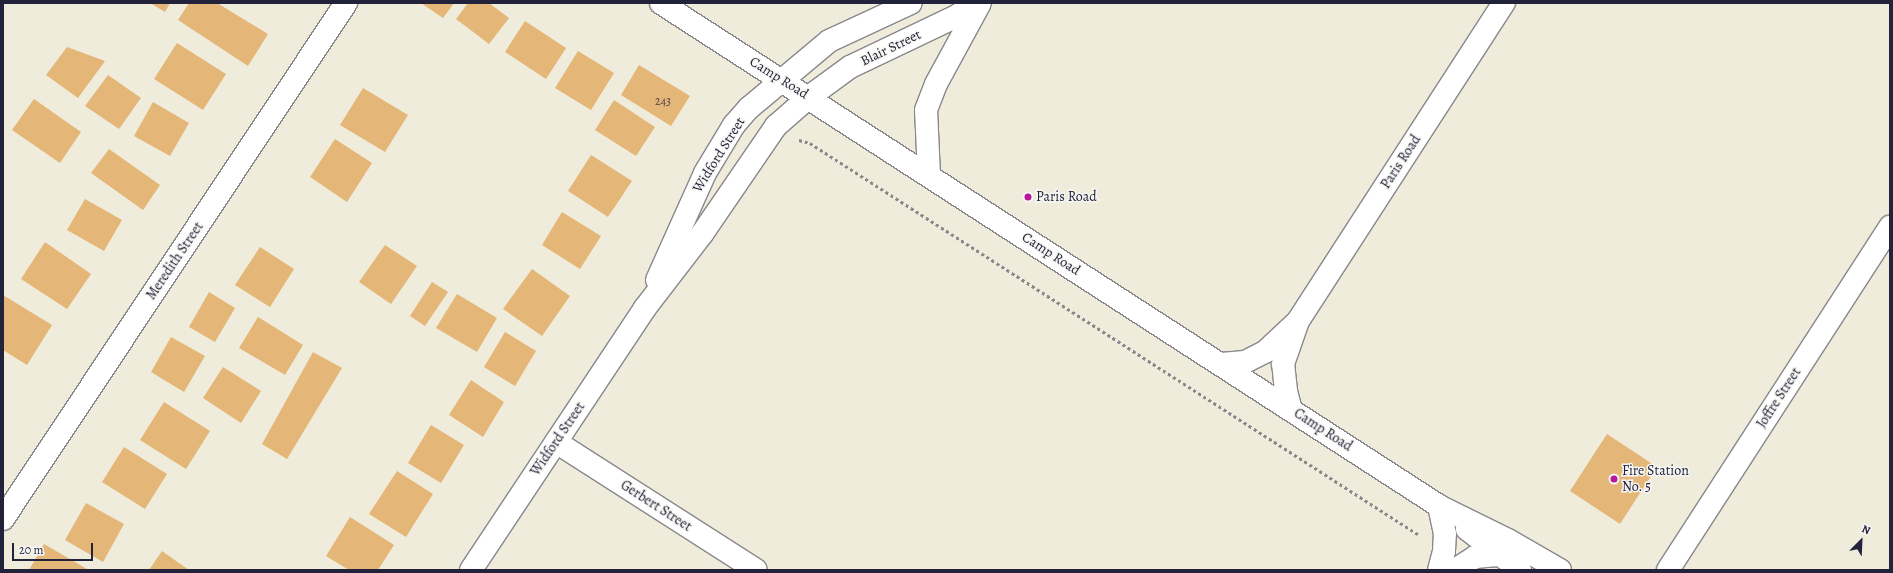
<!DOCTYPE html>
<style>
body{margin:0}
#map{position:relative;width:1893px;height:573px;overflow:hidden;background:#f0ecdb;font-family:Alegreya,serif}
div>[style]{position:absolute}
.building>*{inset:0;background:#e4b677}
.path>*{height:2.5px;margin-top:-1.25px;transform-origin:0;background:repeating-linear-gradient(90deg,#89878b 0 3px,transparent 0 6px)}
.roads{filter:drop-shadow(1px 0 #89878b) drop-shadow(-1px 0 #89878b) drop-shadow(0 1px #89878b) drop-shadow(0 -1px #89878b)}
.minor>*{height:22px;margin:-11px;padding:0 11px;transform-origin:11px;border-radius:11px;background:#fff}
.major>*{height:22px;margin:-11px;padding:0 11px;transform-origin:11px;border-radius:11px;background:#fff}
.dots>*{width:11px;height:11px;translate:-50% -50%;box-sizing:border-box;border:2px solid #f6f6f2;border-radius:50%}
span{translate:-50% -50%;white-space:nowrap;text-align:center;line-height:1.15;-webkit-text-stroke:3px #f6f6f2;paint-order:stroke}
.number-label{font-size:12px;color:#52474a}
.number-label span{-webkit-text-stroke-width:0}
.street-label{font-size:14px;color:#22223b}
.poi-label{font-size:14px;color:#22223b}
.left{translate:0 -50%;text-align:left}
.frame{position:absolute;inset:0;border:4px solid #22223b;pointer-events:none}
.north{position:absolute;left:1841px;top:521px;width:40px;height:40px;-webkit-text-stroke:3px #f6f6f2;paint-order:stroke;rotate:24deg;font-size:11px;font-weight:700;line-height:16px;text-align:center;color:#22223b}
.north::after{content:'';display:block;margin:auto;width:14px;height:18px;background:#22223b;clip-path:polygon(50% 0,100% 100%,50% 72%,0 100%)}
.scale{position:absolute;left:12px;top:543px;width:81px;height:18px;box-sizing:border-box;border:2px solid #22223b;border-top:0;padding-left:5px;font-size:12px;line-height:14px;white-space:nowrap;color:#22223b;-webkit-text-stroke:3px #f6f6f2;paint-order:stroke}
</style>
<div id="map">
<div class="building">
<i style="clip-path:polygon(150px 3px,170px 3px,165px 12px)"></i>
<i style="clip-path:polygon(189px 3px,217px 3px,268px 34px,248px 66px,178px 20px)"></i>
<i style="clip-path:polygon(421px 3px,454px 3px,443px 18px)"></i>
<i style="clip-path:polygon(468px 3px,489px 3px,509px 18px,489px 44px,456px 19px)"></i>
<i style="clip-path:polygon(525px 21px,566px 48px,546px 79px,505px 52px)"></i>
<i style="clip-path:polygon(177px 43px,226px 74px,203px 110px,154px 79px)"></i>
<i style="clip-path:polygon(67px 47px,105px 61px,78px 98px,46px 75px)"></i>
<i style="clip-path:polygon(578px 51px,614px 73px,591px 110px,555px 88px)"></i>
<i style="clip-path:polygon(639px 65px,690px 96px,671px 126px,621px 95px)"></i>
<i style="clip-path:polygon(108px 75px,141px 98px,119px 129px,85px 106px)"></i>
<i style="clip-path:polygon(363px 88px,408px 115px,385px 152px,340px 125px)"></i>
<i style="clip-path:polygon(34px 99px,81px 132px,60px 163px,12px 130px)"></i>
<i style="clip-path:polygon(614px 100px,655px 127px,636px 156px,595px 130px)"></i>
<i style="clip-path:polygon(153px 102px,189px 123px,170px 156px,134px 136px)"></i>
<i style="clip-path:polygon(335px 139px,372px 163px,347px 202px,310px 177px)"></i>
<i style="clip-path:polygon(109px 149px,160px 185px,143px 210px,91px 173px)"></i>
<i style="clip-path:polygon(591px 155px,632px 181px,608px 217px,568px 191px)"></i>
<i style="clip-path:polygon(85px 199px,122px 220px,104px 251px,67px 230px)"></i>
<i style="clip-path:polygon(562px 212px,601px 236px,580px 269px,542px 245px)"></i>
<i style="clip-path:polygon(45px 242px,91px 274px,67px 309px,21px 279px)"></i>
<i style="clip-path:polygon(385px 245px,417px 266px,391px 304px,359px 282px)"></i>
<i style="clip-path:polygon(260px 247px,294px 269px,270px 307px,235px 285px)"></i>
<i style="clip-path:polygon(532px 269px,570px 296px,542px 336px,503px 309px)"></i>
<i style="clip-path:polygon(432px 282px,448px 292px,425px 326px,410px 316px)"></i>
<i style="clip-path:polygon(209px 292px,235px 308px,215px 342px,189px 327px)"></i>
<i style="clip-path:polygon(457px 294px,497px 318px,477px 352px,436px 328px)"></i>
<i style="clip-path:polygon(3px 295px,52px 325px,27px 365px,3px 350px)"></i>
<i style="clip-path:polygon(258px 317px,303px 345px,285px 375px,239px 348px)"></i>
<i style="clip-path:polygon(505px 332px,536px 351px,515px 386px,484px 367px)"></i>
<i style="clip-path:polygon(171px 337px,205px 356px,184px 392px,151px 372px)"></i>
<i style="clip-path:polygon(313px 352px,342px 368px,287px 459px,262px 444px)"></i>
<i style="clip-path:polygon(223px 367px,261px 391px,241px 423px,203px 398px)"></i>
<i style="clip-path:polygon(471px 380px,504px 402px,483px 437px,449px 415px)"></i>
<i style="clip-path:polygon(164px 402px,210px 431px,186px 469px,140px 440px)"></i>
<i style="clip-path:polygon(431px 425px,464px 445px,441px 483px,408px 463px)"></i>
<i style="clip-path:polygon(1607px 434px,1657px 467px,1620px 524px,1570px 491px)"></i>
<i style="clip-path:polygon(124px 447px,167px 474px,145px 509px,102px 482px)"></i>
<i style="clip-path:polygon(397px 471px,433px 494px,406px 537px,369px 514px)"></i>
<i style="clip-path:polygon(86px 503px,124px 524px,103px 562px,65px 540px)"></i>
<i style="clip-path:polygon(350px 517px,394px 545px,378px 570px,349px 570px,326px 556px)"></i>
<i style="clip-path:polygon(44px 544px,87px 569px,86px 570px,29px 570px)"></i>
<i style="clip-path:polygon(162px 551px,189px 570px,149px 570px)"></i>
</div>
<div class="path">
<i style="left:799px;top:140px;width:11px;rotate:15deg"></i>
<i style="left:810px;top:143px;width:724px;rotate:32.77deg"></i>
</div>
<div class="roads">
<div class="minor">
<i style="left:929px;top:175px;width:65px;rotate:-92.6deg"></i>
<i style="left:926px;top:110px;width:28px;rotate:-69deg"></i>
<i style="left:936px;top:84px;width:92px;rotate:-61.5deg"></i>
<i style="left:657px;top:280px;width:117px;rotate:-65.8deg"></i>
<i style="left:705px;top:173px;width:56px;rotate:-58.9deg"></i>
<i style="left:734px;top:125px;width:23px;rotate:-49deg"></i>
<i style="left:749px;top:108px;width:104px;rotate:-39.9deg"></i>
<i style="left:829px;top:41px;width:90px;rotate:-24.9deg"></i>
<i style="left:1221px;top:364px;width:24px;rotate:-5deg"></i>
<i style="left:1245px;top:362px;width:22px;rotate:-27deg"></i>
<i style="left:1265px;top:352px;width:45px;rotate:-43.2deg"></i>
<i style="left:1298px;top:321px;width:379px;rotate:-57.1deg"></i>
<i style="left:1291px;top:410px;width:20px;rotate:-105deg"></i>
<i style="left:1286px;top:391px;width:27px;rotate:-96deg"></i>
<i style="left:1283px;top:364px;width:42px;rotate:-70.7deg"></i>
<i style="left:556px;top:442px;width:237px;rotate:32.6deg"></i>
<i style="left:3px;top:519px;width:620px;rotate:-56.39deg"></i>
<i style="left:471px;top:570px;width:315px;rotate:-56.4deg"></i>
<i style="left:645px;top:308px;width:93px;rotate:-52.4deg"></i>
<i style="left:702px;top:234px;width:131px;rotate:-55.6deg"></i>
<i style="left:776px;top:126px;width:44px;rotate:-41.3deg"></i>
<i style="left:809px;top:97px;width:51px;rotate:-36.2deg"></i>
<i style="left:850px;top:67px;width:119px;rotate:-25.5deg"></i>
<i style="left:957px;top:16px;width:22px;rotate:-36deg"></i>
<i style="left:1439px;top:570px;width:20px;rotate:-75deg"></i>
<i style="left:1444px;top:551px;width:17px;rotate:-87deg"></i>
<i style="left:1445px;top:534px;width:29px;rotate:-102deg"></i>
<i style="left:1455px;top:570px;width:24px;rotate:-33deg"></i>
<i style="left:1475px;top:557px;width:23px;rotate:-5deg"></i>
<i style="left:1668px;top:570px;width:409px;rotate:-57.1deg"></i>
</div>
<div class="major">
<i style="left:661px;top:3px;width:926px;rotate:32.88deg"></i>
<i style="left:1439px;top:506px;width:77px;rotate:26.2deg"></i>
<i style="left:1508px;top:540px;width:60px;rotate:30deg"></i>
<i style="left:1467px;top:529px;width:67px;rotate:37.7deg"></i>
</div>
</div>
<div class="dots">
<i style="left:1028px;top:197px;background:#b5179e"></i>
<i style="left:1614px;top:479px;background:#b5179e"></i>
</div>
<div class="number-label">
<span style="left:663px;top:102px">243</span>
</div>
<div class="street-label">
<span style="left:891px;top:48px;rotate:-26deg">Blair Street</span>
<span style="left:779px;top:78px;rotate:32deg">Camp Road</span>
<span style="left:719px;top:155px;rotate:-58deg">Widford Street</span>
<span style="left:1401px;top:162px;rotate:-57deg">Paris Road</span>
<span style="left:1051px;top:254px;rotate:33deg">Camp Road</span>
<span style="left:175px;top:261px;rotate:-56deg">Meredith Street</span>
<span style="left:1779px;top:398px;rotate:-57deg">Joffre Street</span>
<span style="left:1323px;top:430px;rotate:33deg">Camp Road</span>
<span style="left:558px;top:439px;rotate:-56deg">Widford Street</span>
<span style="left:656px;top:506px;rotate:33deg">Gerbert Street</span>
</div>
<div class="poi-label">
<span class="left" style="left:1036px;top:197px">Paris Road</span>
<span class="left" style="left:1622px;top:479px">Fire Station<br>No. 5</span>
</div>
<div class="frame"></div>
<div class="north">N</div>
<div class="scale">20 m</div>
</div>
